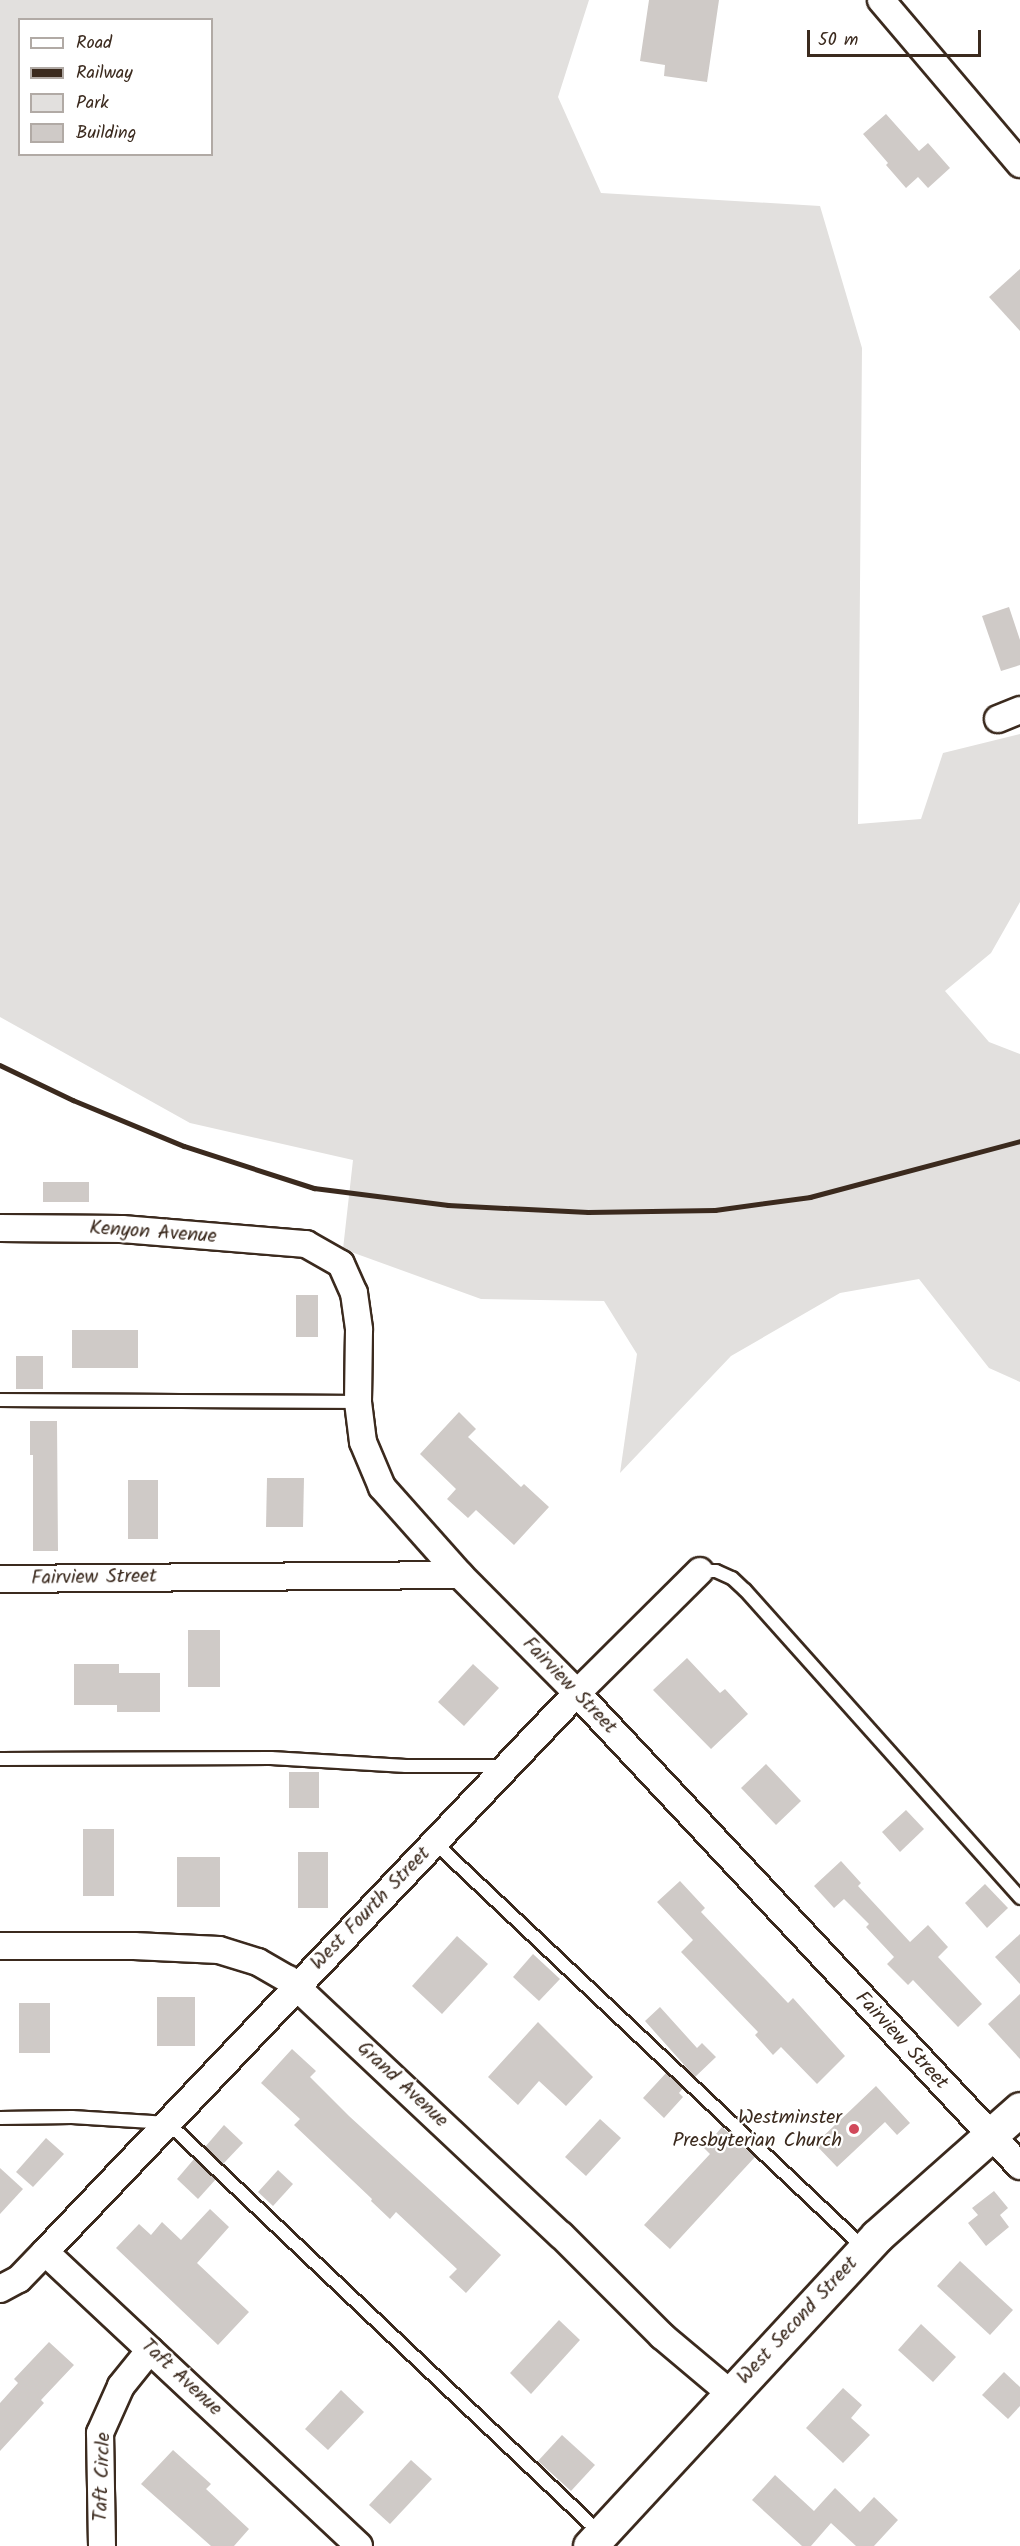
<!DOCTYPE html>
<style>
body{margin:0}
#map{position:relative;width:1020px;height:2546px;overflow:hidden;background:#fff;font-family:Kalam,sans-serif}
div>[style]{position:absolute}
.green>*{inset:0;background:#e2e0de}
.building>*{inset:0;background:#cfcac7}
.roads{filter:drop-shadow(2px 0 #3b2a1e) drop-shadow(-2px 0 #3b2a1e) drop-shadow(0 2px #3b2a1e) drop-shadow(0 -2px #3b2a1e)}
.service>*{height:12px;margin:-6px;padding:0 6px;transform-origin:6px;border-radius:6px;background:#fff}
.minor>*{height:26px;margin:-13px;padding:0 13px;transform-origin:13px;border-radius:13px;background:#fff}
.secondary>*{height:33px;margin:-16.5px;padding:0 16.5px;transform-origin:16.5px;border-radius:16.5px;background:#fff}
.rail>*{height:4.5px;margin:-2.25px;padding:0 2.25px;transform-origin:2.25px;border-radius:2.25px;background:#3b2a1e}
.dots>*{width:16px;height:16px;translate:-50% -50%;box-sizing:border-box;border:3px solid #fff;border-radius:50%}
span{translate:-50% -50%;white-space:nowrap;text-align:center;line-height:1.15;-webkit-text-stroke:4.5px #fff;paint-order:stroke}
.street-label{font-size:20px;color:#3b2a1e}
.poi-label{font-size:20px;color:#3b2a1e}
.right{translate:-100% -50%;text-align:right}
.legend{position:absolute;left:18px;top:18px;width:195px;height:138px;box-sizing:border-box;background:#fff;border:2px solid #b1aaa5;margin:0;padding:8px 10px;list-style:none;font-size:18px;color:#3b2a1e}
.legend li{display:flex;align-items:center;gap:12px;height:30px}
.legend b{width:30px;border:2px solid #b1aaa5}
.scale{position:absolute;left:807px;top:30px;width:174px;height:27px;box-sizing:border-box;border:3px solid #3b2a1e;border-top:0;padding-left:8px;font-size:18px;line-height:21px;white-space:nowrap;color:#3b2a1e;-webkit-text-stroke:4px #fff;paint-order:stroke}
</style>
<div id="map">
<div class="green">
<i style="clip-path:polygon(evenodd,0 0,589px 0,558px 97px,601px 193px,820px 206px,862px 348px,858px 824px,921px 819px,943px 753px,1020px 734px,1020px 902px,991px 953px,945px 991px,989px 1042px,1020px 1054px,1020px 1382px,989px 1368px,919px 1279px,840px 1293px,731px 1356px,620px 1473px,637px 1354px,604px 1301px,481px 1299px,343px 1249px,353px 1160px,190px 1123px,0 1017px,0 0,20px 20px,212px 20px,212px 154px,20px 154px,20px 20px)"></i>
</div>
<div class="building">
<i style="clip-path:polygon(649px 0,719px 0,707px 82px,664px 76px,665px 65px,640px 61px)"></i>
<i style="clip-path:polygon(886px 114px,919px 151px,928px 143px,950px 168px,928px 188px,918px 177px,906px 188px,886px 165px,888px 163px,863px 134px)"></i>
<i style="clip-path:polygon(1020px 269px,1020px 331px,989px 297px)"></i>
<i style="clip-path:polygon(1009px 607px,1020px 640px,1020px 665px,1001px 671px,982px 616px)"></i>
<i style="clip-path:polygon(43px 1182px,89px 1182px,89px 1202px,43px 1202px)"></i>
<i style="clip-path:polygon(296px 1295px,318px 1295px,318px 1337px,296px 1337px)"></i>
<i style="clip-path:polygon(72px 1330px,138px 1330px,138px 1368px,72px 1368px)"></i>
<i style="clip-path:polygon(16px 1356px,43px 1356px,43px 1389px,16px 1389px)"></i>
<i style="clip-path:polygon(459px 1412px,476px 1429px,468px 1437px,521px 1487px,524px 1484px,549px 1507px,514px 1545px,476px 1510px,468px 1518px,447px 1499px,456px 1489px,420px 1454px)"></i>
<i style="clip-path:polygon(30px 1421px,57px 1421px,58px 1551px,33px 1551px,33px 1455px,30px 1455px)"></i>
<i style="clip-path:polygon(267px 1478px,304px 1478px,303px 1527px,266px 1527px)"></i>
<i style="clip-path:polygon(128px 1480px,158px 1480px,158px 1539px,128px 1539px)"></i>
<i style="clip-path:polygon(188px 1630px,220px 1630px,220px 1687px,188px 1687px)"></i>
<i style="clip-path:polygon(687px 1658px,720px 1693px,725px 1689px,748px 1714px,711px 1749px,653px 1690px)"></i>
<i style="clip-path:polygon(74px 1664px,119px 1664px,119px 1673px,160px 1673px,160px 1712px,117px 1712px,117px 1705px,74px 1705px)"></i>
<i style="clip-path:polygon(473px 1664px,499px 1688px,464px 1726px,438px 1702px)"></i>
<i style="clip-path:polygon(766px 1764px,801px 1801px,776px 1825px,741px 1788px)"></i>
<i style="clip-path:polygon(289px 1772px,319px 1772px,319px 1808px,289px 1808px)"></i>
<i style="clip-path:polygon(906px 1810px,924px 1829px,900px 1852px,882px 1832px)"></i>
<i style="clip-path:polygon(83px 1829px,114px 1829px,114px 1896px,83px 1896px)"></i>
<i style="clip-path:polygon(298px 1852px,328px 1852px,328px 1908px,298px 1908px)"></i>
<i style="clip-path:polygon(177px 1857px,220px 1857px,220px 1907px,177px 1907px)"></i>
<i style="clip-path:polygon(841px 1861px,861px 1883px,858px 1886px,910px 1942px,928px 1925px,948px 1947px,938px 1957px,982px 2004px,958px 2027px,913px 1980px,908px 1985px,887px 1964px,894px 1957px,866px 1927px,869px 1924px,844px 1899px,834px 1908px,814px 1886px)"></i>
<i style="clip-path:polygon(680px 1881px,705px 1908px,701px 1912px,788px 2003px,793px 1998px,845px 2056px,817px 2084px,781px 2047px,773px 2055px,755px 2035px,758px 2032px,681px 1952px,693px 1940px,657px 1902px)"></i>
<i style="clip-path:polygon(985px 1884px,1008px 1908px,987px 1928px,965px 1903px)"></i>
<i style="clip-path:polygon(1020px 1934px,1020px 1984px,995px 1957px)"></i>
<i style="clip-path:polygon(457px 1936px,488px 1964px,442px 2014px,412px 1986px)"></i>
<i style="clip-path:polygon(533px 1954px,560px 1979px,539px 2001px,513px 1977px)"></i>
<i style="clip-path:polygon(1020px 1994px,1020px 2059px,988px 2024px)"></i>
<i style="clip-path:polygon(157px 1997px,195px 1997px,195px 2046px,157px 2046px)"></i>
<i style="clip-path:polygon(19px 2003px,50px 2003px,50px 2053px,19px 2053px)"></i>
<i style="clip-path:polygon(660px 2007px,697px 2048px,702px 2043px,716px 2057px,695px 2077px,645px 2021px)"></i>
<i style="clip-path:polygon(538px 2022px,593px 2077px,566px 2106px,539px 2081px,518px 2105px,488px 2077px)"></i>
<i style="clip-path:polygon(292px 2049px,316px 2071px,310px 2077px,349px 2116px,501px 2255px,466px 2293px,449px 2277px,457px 2269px,396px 2212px,390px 2219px,371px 2201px,372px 2199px,294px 2125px,300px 2119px,261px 2083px)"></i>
<i style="clip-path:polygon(666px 2073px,683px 2088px,679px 2093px,683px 2097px,664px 2118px,643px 2098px)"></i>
<i style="clip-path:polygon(876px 2086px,910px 2123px,897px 2135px,885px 2122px,837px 2167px,815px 2144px)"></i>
<i style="clip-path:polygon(600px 2119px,621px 2138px,586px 2176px,565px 2157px)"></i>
<i style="clip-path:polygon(224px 2125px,243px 2143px,223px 2164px,205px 2147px)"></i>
<i style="clip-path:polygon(722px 2127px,755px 2157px,670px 2249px,644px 2225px,710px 2154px,704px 2148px)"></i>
<i style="clip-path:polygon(46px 2138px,64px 2154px,33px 2187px,16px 2172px)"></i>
<i style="clip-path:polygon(194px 2159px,216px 2179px,198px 2199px,177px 2179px)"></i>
<i style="clip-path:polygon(0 2168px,23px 2189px,0 2214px)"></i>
<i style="clip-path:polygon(278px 2170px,293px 2184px,273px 2206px,258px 2192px)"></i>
<i style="clip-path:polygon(994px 2191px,1008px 2208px,1000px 2215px,1009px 2227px,986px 2246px,968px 2223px,978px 2215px,972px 2208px)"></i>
<i style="clip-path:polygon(210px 2209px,229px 2227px,197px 2263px,249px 2312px,218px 2345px,116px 2248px,139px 2224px,151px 2235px,162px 2222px,181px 2240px)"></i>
<i style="clip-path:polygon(960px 2261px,1013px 2310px,990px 2335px,937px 2286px)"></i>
<i style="clip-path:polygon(559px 2320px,580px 2340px,531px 2394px,510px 2373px)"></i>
<i style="clip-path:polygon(921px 2324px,956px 2357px,933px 2382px,898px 2350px)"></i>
<i style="clip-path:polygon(49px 2342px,74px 2365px,41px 2400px,44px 2403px,0 2451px,0 2403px,18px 2383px,14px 2379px)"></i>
<i style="clip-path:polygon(1004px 2372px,1020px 2387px,1020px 2406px,1008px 2419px,982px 2395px)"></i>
<i style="clip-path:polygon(843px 2388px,862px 2405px,851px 2418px,870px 2435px,843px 2463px,806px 2428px)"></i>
<i style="clip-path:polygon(341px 2390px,364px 2412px,328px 2450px,305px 2429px)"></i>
<i style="clip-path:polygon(562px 2435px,595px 2465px,571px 2491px,538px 2461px)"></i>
<i style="clip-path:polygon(173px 2450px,211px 2484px,206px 2489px,249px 2529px,234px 2546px,211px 2546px,141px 2484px)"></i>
<i style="clip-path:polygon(411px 2460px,432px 2479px,390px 2524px,369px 2505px)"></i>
<i style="clip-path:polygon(775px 2475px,814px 2511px,835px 2488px,860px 2512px,874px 2497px,898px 2520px,874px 2546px,856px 2546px,831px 2523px,811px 2546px,802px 2546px,752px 2500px)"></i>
</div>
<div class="roads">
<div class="service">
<i style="left:0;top:1400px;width:358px;rotate:0.3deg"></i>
<i style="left:700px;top:1571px;width:16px"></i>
<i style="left:716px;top:1571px;width:17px;rotate:24deg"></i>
<i style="left:732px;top:1578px;width:18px;rotate:43deg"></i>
<i style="left:745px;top:1590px;width:413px;rotate:48.2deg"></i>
<i style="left:0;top:1759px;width:271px;rotate:-0.2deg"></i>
<i style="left:271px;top:1758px;width:135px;rotate:3.4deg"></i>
<i style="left:406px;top:1766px;width:100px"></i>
<i style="left:434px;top:1842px;width:591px;rotate:43.36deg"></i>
<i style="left:0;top:2118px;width:72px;rotate:-0.8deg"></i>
<i style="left:72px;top:2117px;width:96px;rotate:3.6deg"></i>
<i style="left:168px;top:2123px;width:596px;rotate:43.5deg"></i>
</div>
<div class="minor">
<i style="left:881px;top:0;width:215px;rotate:49.7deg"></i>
<i style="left:998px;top:719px;width:24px;rotate:-22deg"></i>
<i style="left:0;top:1228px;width:122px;rotate:0.5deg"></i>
<i style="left:122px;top:1229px;width:185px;rotate:4.7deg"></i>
<i style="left:306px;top:1244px;width:40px;rotate:29.7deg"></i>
<i style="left:341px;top:1264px;width:32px;rotate:66deg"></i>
<i style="left:354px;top:1293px;width:37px;rotate:82deg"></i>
<i style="left:359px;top:1330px;width:72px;rotate:90.8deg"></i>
<i style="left:358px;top:1402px;width:40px;rotate:82.9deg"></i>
<i style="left:363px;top:1442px;width:49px;rotate:67.1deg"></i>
<i style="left:382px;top:1487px;width:118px;rotate:48.4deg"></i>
<i style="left:0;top:1579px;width:460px;rotate:-0.5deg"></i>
<i style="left:460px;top:1575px;width:166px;rotate:45.2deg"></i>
<i style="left:577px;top:1693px;width:648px;rotate:46.88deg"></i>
<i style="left:0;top:1946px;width:134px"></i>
<i style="left:134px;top:1946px;width:85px;rotate:2.7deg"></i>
<i style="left:219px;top:1950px;width:41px;rotate:17.1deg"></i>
<i style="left:258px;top:1962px;width:34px;rotate:30deg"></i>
<i style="left:288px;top:1979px;width:374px;rotate:43.2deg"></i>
<i style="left:561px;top:2235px;width:143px;rotate:45deg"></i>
<i style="left:662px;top:2336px;width:90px;rotate:40deg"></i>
<i style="left:45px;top:2252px;width:772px;rotate:-46.42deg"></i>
<i style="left:577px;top:1693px;width:173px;rotate:-44.8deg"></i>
<i style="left:0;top:2289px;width:21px;rotate:-28deg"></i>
<i style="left:19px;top:2279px;width:37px;rotate:-46deg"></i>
<i style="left:45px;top:2252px;width:430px;rotate:43.1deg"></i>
<i style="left:102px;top:2546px;width:113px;rotate:-91deg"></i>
<i style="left:100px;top:2433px;width:51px;rotate:-65.9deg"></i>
<i style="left:121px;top:2386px;width:46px;rotate:-51.1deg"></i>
</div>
<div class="secondary">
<i style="left:590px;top:2546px;width:422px;rotate:-47.2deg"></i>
<i style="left:877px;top:2236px;width:191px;rotate:-41.6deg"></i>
</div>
</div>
<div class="rail">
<i style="left:0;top:1065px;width:81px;rotate:25.6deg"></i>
<i style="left:73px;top:1100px;width:120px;rotate:22.5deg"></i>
<i style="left:184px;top:1146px;width:137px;rotate:17.9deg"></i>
<i style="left:314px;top:1188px;width:135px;rotate:7.2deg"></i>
<i style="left:448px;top:1205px;width:140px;rotate:2.9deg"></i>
<i style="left:588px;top:1212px;width:127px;rotate:-0.9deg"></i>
<i style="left:715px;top:1210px;width:96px;rotate:-7.8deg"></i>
<i style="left:810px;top:1197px;width:217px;rotate:-14.9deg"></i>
</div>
<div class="dots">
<i style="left:854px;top:2129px;background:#d1495b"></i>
</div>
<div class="street-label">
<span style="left:153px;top:1233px;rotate:4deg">Kenyon Avenue</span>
<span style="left:94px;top:1578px;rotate:-1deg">Fairview Street</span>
<span style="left:569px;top:1686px;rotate:46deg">Fairview Street</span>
<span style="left:371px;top:1909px;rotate:-46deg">West Fourth Street</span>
<span style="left:901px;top:2041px;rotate:47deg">Fairview Street</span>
<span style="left:402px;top:2085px;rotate:43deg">Grand Avenue</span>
<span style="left:798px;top:2321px;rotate:-47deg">West Second Street</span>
<span style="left:181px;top:2378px;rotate:43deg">Taft Avenue</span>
<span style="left:103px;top:2477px;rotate:-88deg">Taft Circle</span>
</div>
<div class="poi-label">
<span class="right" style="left:842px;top:2130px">Westminster<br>Presbyterian Church</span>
</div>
<ul class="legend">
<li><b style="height:8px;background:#fff"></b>Road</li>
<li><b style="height:8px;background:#3b2a1e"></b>Railway</li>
<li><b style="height:16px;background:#e2e0de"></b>Park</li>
<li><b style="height:16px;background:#cfcac7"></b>Building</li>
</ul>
<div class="scale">50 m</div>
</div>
